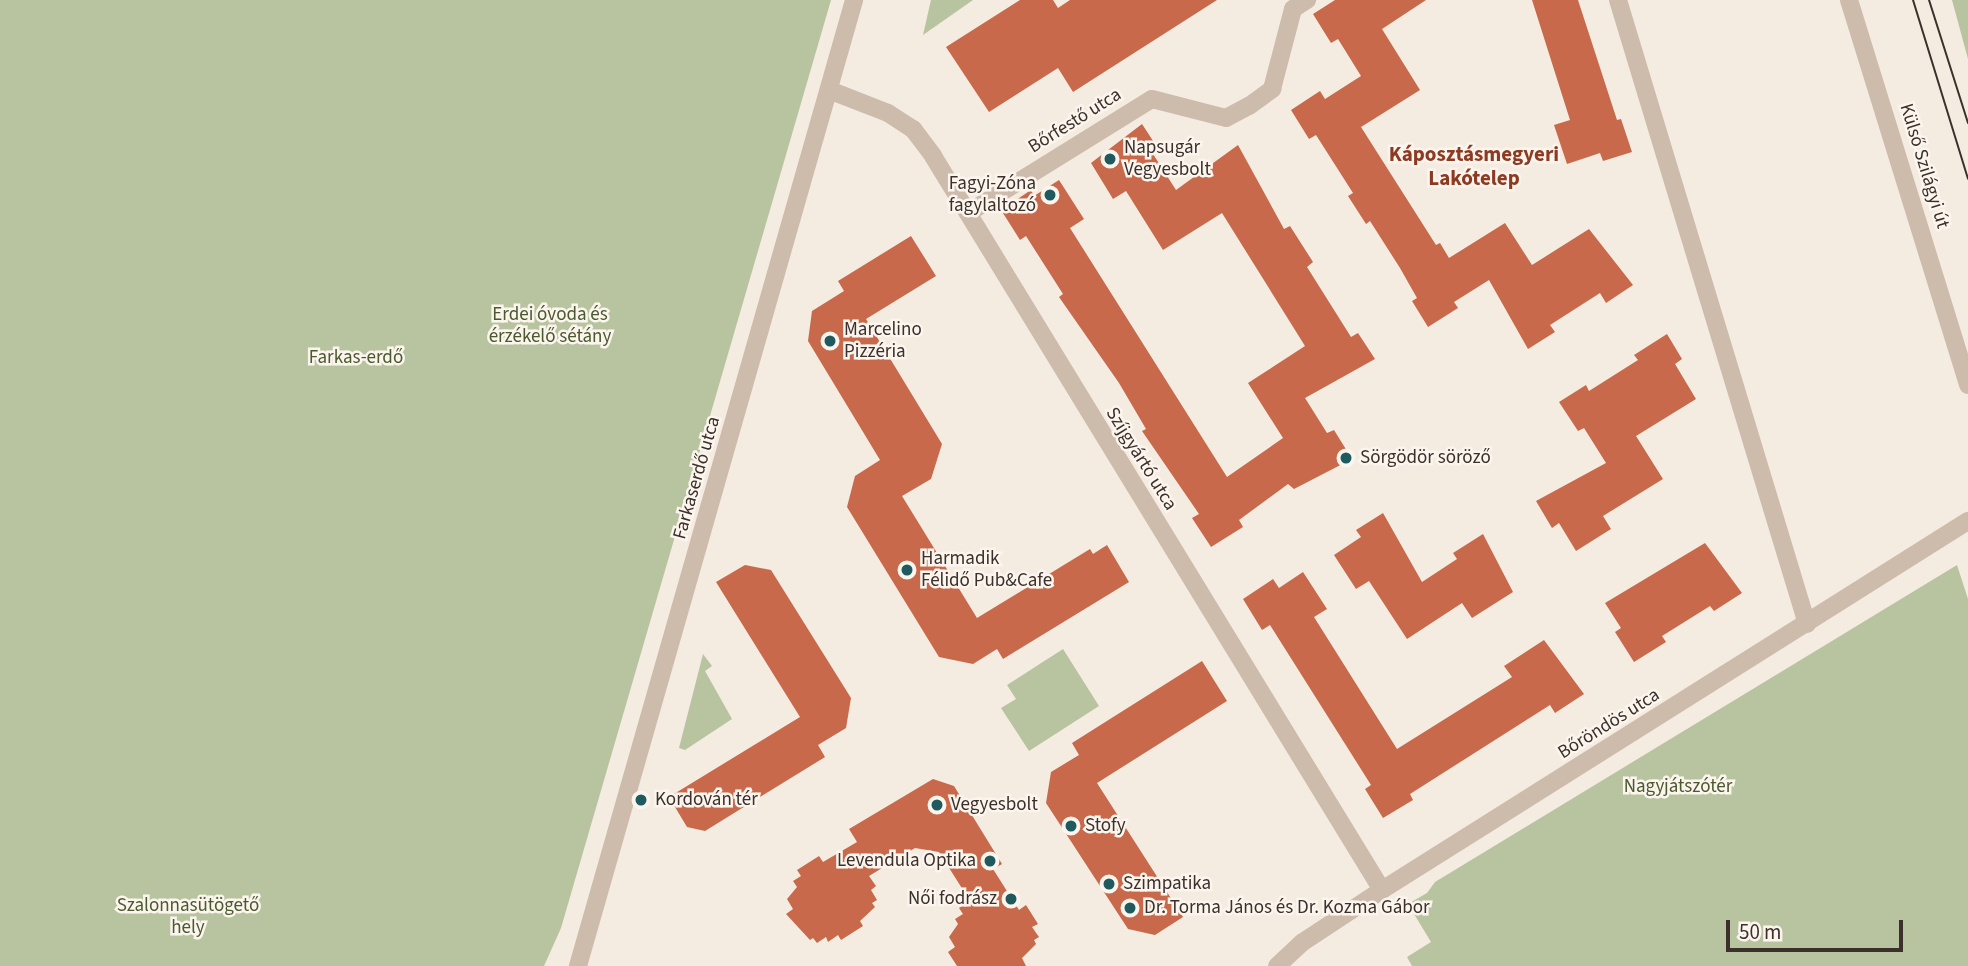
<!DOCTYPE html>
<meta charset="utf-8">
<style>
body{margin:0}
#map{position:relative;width:1968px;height:966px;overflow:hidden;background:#f4ebe1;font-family:"Source Sans 3",sans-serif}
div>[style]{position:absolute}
.green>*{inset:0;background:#b8c4a0}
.building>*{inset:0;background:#c8694b}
.minor>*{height:18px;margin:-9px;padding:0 9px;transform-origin:9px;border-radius:9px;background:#cdbbac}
.tram>*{height:2px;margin:-1px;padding:0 1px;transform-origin:1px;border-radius:1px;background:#3b302b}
.dots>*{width:19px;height:19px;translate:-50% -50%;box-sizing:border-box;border:4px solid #fbf5ee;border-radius:50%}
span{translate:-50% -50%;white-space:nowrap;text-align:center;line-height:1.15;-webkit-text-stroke:5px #fbf5ee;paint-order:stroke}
.street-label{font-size:19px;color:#3b302b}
.poi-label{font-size:19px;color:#3b302b}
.left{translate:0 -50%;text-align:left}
.right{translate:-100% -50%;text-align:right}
.park-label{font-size:19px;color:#4a5a2e}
.neighbourhood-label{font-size:21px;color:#8c3b22;font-weight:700}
.scale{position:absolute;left:1726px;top:920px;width:177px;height:32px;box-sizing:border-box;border:4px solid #3b302b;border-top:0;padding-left:9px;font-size:21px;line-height:24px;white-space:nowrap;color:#3b302b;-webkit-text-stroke:5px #fbf5ee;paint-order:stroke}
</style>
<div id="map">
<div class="green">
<i style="clip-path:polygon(0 0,831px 0,561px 928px,544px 966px,0 966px)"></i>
<i style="clip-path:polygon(931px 0,973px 0,923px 35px)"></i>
<i style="clip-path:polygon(1952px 0,1968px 0,1968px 59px)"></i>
<i style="clip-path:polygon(1957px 565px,1968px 599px,1968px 966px,1412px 966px,1407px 957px,1431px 942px,1408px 904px,1427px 893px,1435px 882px)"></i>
<i style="clip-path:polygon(1063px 649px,1099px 706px,1029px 751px,1001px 708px,1016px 699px,1007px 685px)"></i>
<i style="clip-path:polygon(703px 654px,712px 666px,705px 671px,732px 719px,685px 750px,679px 748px)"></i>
</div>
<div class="building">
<i style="clip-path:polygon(1020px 0,1053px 0,1058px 8px,1070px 0,1217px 0,1073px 92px,1058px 68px,989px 112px,946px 47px)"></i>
<i style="clip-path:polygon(1335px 0,1426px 0,1382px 29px,1420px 90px,1361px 127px,1436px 245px,1440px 243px,1449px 258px,1505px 223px,1532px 265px,1589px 229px,1633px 285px,1606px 303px,1600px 293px,1550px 325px,1555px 332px,1528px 349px,1489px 280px,1454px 302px,1458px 308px,1428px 327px,1412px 301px,1417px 298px,1400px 268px,1370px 221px,1366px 224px,1348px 196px,1353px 193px,1316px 135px,1309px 139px,1291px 110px,1320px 91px,1325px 99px,1361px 76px,1338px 39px,1331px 43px,1313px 14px)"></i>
<i style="clip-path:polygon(1532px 0,1578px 0,1617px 120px,1621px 119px,1632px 152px,1603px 161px,1600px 153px,1567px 164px,1554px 125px,1570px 120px)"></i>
<i style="clip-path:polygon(1142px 124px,1159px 150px,1153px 154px,1176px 190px,1238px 145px,1284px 229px,1290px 226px,1313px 262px,1307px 267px,1351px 337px,1358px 333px,1375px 359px,1305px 398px,1327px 433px,1334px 430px,1352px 459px,1294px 489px,1288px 484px,1239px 520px,1243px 527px,1211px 547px,1192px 518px,1199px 514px,1142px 431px,1146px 429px,1119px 383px,1059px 297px,1063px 294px,1026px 236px,1020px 240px,1001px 210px,1031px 190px,1034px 196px,1059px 180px,1084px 219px,1070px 228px,1227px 477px,1283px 438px,1248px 383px,1305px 346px,1222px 213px,1163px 250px,1126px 191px,1113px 199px,1091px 163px)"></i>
<i style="clip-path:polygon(911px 236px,936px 276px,866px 319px,942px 444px,931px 479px,902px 496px,977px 618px,1090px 549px,1093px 554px,1107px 545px,1129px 582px,1003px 659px,997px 649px,973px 664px,939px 657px,847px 507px,855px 476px,880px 460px,808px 341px,812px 311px,844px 291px,838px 281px)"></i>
<i style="clip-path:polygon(1667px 334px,1682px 359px,1675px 364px,1696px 399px,1636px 436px,1663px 479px,1603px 516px,1611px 529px,1576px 551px,1559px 523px,1552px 528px,1536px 501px,1606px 463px,1584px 428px,1578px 431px,1559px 402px,1586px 385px,1589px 391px,1638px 360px,1634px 355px)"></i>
<i style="clip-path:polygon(1383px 513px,1422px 582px,1457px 559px,1453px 553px,1483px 534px,1513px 592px,1472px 618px,1462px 603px,1407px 639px,1369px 581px,1356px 589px,1334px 555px,1361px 537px,1356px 530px)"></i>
<i style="clip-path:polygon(1705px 543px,1742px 593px,1714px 611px,1710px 606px,1662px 636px,1666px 642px,1634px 662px,1615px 632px,1621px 628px,1605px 603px)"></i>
<i style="clip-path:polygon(745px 565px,771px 570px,851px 698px,846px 728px,818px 745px,825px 757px,705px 831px,687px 827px,669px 797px,800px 717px,716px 582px)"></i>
<i style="clip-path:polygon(1303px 572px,1327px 609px,1314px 617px,1397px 749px,1512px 677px,1504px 666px,1544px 640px,1584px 694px,1555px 713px,1550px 705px,1410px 794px,1413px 800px,1383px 818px,1365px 789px,1371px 785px,1270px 625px,1262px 630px,1243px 599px,1273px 579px,1279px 588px)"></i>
<i style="clip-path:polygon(1202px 661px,1227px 701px,1097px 783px,1183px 917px,1155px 935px,1128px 929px,1046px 803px,1051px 772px,1079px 755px,1072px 743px)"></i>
<i style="clip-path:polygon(933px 779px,954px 786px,1002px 864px,993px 869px,1019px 910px,1026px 905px,1038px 924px,1032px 927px,1039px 937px,1034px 940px,1036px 944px,1022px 958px,1026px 966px,957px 966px,948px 952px,955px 947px,949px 937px,958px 924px,955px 919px,963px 914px,959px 908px,970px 901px,939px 852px,915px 848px,869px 876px,876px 886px,871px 890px,877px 900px,872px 903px,875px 907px,860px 921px,863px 926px,841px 940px,838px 935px,828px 942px,826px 937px,817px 943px,813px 938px,810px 940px,786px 914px,793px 909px,787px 899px,797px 887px,793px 881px,801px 876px,797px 870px,819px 856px,823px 862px,857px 842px,849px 829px)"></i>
</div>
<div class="minor">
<i style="left:1618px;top:0;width:652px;rotate:73.15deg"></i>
<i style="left:1849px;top:0;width:403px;rotate:72.8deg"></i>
<i style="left:829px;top:90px;width:63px;rotate:21.3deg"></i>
<i style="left:888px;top:113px;width:30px;rotate:33deg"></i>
<i style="left:913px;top:129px;width:34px;rotate:53deg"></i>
<i style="left:933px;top:156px;width:860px;rotate:58.55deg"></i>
<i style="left:968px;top:213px;width:216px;rotate:-31.8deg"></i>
<i style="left:1152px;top:99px;width:76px;rotate:14.4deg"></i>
<i style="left:1226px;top:118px;width:26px;rotate:-28deg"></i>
<i style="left:1249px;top:106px;width:29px;rotate:-36deg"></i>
<i style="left:1272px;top:89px;width:83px;rotate:-75.3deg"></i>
<i style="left:1293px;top:9px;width:17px;rotate:-33deg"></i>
<i style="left:578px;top:966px;width:1005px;rotate:-74.05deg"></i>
<i style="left:1277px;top:966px;width:35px;rotate:-43deg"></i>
<i style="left:1303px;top:942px;width:95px;rotate:-33.4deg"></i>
<i style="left:1382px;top:890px;width:693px;rotate:-32.2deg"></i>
</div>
<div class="tram">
<i style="left:1913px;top:0;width:187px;rotate:72.9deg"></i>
<i style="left:1929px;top:0;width:129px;rotate:72.4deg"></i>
</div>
<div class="dots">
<i style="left:1110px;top:159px;background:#1f5a5e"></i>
<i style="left:1050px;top:195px;background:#1f5a5e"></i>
<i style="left:830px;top:341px;background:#1f5a5e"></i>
<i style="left:1346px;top:458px;background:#1f5a5e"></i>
<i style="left:907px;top:570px;background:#1f5a5e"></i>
<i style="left:641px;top:800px;background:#1f5a5e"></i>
<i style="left:937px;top:805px;background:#1f5a5e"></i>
<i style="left:1071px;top:826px;background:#1f5a5e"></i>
<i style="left:990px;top:861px;background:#1f5a5e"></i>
<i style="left:1109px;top:884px;background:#1f5a5e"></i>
<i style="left:1011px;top:899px;background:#1f5a5e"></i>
<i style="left:1130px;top:908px;background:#1f5a5e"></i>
</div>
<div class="street-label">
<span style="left:1075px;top:121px;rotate:-32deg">Bőrfestő utca</span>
<span style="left:1924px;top:166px;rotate:73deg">Külső Szilágyi út</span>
<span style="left:1141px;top:459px;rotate:58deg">Szíjgyártó utca</span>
<span style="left:697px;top:478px;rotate:-74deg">Farkaserdő utca</span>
<span style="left:1609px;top:724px;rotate:-32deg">Bőröndös utca</span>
</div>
<div class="poi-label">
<span class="left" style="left:1124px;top:159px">Napsugár<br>Vegyesbolt</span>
<span class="right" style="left:1036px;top:195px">Fagyi-Zóna<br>fagylaltozó</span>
<span class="left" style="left:844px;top:341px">Marcelino<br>Pizzéria</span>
<span class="left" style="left:1360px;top:458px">Sörgödör söröző</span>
<span class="left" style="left:921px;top:570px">Harmadik<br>Félidő Pub&amp;Cafe</span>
<span class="left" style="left:655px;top:800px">Kordován tér</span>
<span class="left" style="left:951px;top:805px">Vegyesbolt</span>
<span class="left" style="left:1085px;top:826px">Stofy</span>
<span class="right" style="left:976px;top:861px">Levendula Optika</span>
<span class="left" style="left:1123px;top:884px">Szimpatika</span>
<span class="right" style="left:997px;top:899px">Női fodrász</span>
<span class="left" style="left:1144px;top:908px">Dr. Torma János és Dr. Kozma Gábor</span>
</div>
<div class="park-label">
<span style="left:550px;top:326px">Erdei óvoda és<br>érzékelő sétány</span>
<span style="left:356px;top:358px">Farkas-erdő</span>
<span style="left:1678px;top:787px">Nagyjátszótér</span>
<span style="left:188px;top:917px">Szalonnasütögető<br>hely</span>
</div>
<div class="neighbourhood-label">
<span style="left:1474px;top:166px">Káposztásmegyeri<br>Lakótelep</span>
</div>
<div class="scale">50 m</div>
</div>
